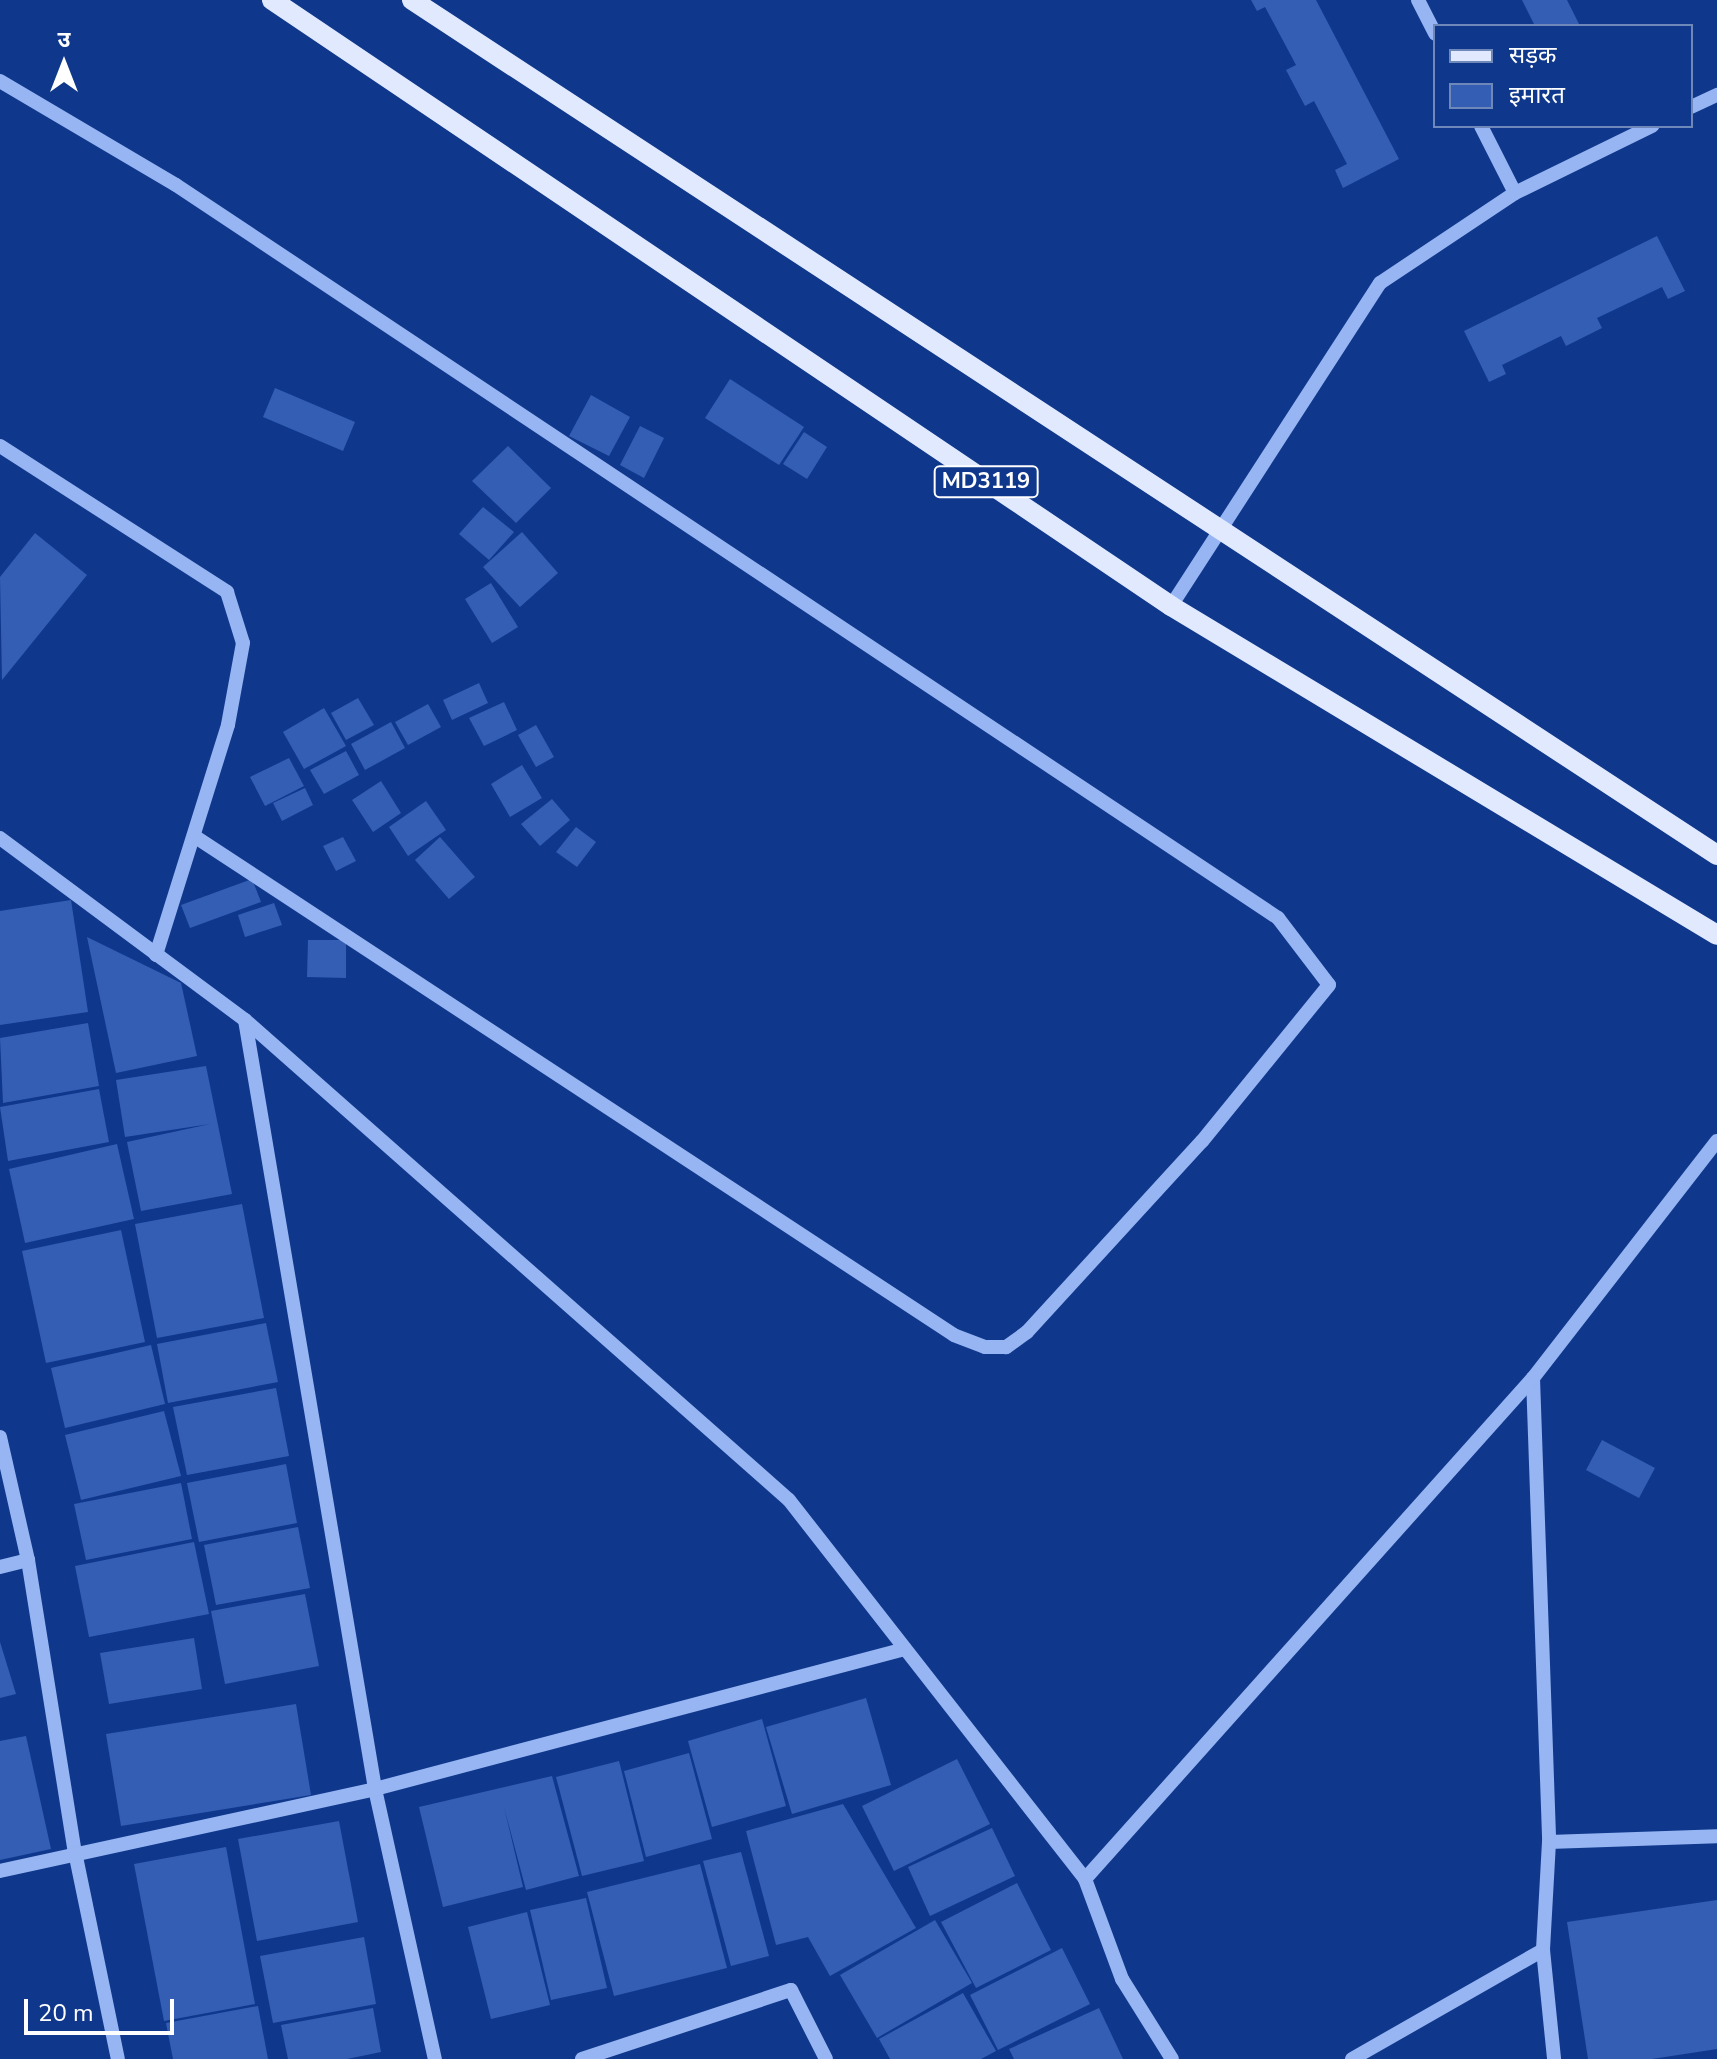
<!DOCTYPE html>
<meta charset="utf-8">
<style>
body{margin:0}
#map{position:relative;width:1717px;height:2059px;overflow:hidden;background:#0f388c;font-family:"Nunito Sans","Noto Sans Devanagari",sans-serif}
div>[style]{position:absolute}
.building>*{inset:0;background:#335eb4}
.minor>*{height:14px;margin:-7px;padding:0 7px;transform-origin:7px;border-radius:7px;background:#96b5f2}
.major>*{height:20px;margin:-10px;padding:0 10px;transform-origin:10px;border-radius:10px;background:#e1e9ff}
span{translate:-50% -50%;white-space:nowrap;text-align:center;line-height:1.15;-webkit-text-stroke:6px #0f388c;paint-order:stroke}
.shield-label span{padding:2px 6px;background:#0f388c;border:2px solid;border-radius:6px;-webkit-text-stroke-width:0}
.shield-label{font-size:22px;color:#fff;font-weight:700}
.legend{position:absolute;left:1433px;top:24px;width:260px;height:104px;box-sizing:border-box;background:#0f388c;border:2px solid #6f88ba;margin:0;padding:10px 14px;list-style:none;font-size:24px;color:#fff}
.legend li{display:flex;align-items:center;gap:16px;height:40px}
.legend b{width:40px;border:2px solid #6f88ba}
.north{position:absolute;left:24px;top:24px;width:80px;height:80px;-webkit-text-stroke:6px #0f388c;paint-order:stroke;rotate:0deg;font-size:22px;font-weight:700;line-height:32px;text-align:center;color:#fff}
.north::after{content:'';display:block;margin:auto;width:28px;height:36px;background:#fff;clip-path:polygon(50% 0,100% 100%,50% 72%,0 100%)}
.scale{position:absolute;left:24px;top:1999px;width:150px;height:36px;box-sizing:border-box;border:4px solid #fff;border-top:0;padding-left:10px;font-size:24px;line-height:28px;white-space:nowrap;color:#fff;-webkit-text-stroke:6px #0f388c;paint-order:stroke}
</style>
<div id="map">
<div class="building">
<i style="clip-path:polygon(1251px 0,1316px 0,1399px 159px,1343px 188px,1335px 170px,1347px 164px,1314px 101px,1305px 106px,1286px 70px,1296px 65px,1265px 7px,1257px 11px)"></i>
<i style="clip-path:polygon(1522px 0,1567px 0,1580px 26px,1535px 26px)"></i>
<i style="clip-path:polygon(1657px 236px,1685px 291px,1668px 299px,1662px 287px,1597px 318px,1602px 328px,1566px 346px,1561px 336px,1502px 365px,1506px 374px,1489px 382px,1464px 331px)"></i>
<i style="clip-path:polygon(730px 379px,804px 427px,779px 465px,705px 418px)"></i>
<i style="clip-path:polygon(275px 388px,355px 422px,343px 451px,263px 417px)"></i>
<i style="clip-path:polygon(591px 395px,630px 417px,609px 456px,569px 436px)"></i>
<i style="clip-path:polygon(640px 426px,664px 438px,644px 478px,620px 465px)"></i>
<i style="clip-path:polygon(804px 432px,827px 447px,807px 479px,783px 464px)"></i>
<i style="clip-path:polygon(508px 446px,551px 488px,516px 523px,472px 481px)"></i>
<i style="clip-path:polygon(483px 507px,514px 532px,489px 560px,459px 534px)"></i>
<i style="clip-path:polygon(522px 532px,558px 573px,520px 607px,483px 567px)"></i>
<i style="clip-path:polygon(35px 533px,87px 575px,2px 680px,0 577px)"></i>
<i style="clip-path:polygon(491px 583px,518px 627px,492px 643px,465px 599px)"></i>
<i style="clip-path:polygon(479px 683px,488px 703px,452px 720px,443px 700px)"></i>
<i style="clip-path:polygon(358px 698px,374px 725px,346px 740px,331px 713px)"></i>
<i style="clip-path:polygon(504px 702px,517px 730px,484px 746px,469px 718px)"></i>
<i style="clip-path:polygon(428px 704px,441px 727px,408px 745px,395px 722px)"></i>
<i style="clip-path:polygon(324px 708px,346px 746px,304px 769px,283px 732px)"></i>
<i style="clip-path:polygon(391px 722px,405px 748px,365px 770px,351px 744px)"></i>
<i style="clip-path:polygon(536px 725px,554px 757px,536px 767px,518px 735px)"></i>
<i style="clip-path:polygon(346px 751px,359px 775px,324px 794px,310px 770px)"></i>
<i style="clip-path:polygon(289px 758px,304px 786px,265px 806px,250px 777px)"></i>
<i style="clip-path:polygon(522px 765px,542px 798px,510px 817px,491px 784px)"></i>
<i style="clip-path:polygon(381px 781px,401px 813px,373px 832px,352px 800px)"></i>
<i style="clip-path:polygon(305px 788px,313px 805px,282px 821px,273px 803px)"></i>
<i style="clip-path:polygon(552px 799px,570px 820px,540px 846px,521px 824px)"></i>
<i style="clip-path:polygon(426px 801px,446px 830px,408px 856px,389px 827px)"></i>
<i style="clip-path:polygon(576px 827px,596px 842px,577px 867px,556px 852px)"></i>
<i style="clip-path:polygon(343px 837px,356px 861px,336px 871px,323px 846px)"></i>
<i style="clip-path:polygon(440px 837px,475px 877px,449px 899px,415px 860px)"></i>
<i style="clip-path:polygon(252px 879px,261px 902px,190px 928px,181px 905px)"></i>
<i style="clip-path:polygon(71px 900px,88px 1012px,0 1025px,0 911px)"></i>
<i style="clip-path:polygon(274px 903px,282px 925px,245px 937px,238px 915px)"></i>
<i style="clip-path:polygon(87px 937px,181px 983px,197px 1056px,116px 1073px)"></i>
<i style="clip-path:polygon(308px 940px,346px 940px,346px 978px,307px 977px)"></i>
<i style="clip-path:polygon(88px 1023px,99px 1086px,3px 1103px,0 1038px)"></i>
<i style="clip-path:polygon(206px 1066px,232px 1194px,141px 1211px,127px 1142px,210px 1124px,125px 1137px,116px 1080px)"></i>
<i style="clip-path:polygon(99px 1089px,109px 1142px,8px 1161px,0 1107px)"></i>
<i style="clip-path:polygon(117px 1144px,134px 1219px,25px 1243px,9px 1169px)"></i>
<i style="clip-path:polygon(242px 1204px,264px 1318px,157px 1338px,135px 1224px)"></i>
<i style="clip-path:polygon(121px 1230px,145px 1342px,46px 1363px,22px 1251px)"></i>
<i style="clip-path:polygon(266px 1323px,278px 1382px,168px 1403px,157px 1344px)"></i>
<i style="clip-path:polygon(151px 1345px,165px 1404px,65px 1428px,51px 1368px)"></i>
<i style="clip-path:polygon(276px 1388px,289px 1456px,187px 1475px,173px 1407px)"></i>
<i style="clip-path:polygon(164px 1411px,181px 1476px,81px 1500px,65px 1435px)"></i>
<i style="clip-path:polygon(1602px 1440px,1655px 1468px,1639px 1498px,1586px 1470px)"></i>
<i style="clip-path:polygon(286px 1464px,297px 1523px,199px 1542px,187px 1483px)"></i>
<i style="clip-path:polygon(181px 1483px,192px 1539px,86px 1560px,74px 1504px)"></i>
<i style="clip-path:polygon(298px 1527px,310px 1588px,216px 1605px,204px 1545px)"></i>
<i style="clip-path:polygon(194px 1542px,209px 1614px,89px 1637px,75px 1566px)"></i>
<i style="clip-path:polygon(305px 1594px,319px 1666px,225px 1684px,211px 1611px)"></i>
<i style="clip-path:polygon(194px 1638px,202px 1689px,109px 1704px,100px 1653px)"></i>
<i style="clip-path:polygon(0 1642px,16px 1694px,0 1698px)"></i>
<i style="clip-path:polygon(866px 1698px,891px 1785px,792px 1814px,766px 1727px)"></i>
<i style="clip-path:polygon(296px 1704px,311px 1795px,121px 1826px,106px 1734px)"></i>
<i style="clip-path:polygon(762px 1719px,786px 1806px,712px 1827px,688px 1741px)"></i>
<i style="clip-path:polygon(26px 1736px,51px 1849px,0 1860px,0 1741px)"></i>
<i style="clip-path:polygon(689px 1753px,712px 1839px,646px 1857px,624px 1771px)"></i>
<i style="clip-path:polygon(957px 1759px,990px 1824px,894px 1871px,862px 1806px)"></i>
<i style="clip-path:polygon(619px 1761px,644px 1861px,582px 1876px,556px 1777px)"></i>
<i style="clip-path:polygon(552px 1776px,579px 1876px,526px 1890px,504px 1807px,523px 1887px,443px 1907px,419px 1807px)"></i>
<i style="clip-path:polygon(843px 1804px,916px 1928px,830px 1976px,808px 1937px,776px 1945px,746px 1831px)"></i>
<i style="clip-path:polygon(339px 1821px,358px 1922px,257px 1941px,238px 1839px)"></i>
<i style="clip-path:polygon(992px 1828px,1015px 1876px,930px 1916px,908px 1867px)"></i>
<i style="clip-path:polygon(226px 1847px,255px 2004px,164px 2021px,134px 1864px)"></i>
<i style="clip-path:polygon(741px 1852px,769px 1956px,731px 1966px,703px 1861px)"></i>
<i style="clip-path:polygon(700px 1864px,727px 1968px,614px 1996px,587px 1892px)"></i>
<i style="clip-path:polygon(1017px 1883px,1051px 1950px,976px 1988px,941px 1922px)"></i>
<i style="clip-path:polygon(586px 1898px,607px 1988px,551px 2000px,530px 1910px)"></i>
<i style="clip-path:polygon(1717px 1900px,1717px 2049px,1652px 2059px,1588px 2059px,1567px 1922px)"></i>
<i style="clip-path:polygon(527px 1912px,550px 2005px,491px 2019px,468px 1927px)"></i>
<i style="clip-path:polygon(935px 1920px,972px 1983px,877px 2038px,840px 1975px)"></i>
<i style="clip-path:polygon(364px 1937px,376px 2004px,273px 2023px,260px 1956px)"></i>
<i style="clip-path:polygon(1062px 1948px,1090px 2004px,998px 2050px,970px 1995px)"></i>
<i style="clip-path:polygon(963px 1993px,996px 2051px,981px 2059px,890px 2059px,879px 2039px)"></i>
<i style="clip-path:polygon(258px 2006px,268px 2059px,173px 2059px,166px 2023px)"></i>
<i style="clip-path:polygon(373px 2008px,381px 2052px,347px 2059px,288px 2059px,281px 2025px)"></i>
<i style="clip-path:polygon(1099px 2008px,1123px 2059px,1014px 2059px,1009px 2049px)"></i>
</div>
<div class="minor">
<i style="left:1418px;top:0;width:38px;rotate:63deg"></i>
<i style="left:0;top:81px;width:204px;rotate:30.6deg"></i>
<i style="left:176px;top:185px;width:1324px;rotate:33.63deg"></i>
<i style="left:1278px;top:918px;width:84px;rotate:52.7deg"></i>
<i style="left:1329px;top:985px;width:201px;rotate:129.1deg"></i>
<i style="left:1202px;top:1141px;width:259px;rotate:132.5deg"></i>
<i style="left:1027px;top:1332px;width:26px;rotate:144deg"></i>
<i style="left:1006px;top:1347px;width:21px;rotate:180deg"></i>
<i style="left:985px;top:1347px;width:33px;rotate:-159deg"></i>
<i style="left:954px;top:1335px;width:909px;rotate:-146.71deg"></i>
<i style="left:1691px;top:107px;width:29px;rotate:-25deg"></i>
<i style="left:1481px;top:126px;width:75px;rotate:63.1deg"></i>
<i style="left:0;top:446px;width:270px;rotate:32.7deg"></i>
<i style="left:227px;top:592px;width:53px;rotate:72.6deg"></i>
<i style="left:243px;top:643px;width:83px;rotate:100.4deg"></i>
<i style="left:228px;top:725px;width:241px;rotate:107.4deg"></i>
<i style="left:1171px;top:606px;width:385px;rotate:-57.1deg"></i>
<i style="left:1380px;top:283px;width:162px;rotate:-33.7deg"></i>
<i style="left:1515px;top:193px;width:153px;rotate:-26.1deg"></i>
<i style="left:0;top:838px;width:305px;rotate:36.6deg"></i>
<i style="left:245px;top:1020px;width:725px;rotate:41.42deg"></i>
<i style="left:789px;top:1500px;width:481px;rotate:52deg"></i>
<i style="left:1085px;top:1879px;width:107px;rotate:69.7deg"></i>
<i style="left:1122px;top:1979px;width:94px;rotate:58deg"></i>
<i style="left:245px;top:1020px;width:780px;rotate:80.4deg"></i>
<i style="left:375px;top:1789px;width:277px;rotate:77.5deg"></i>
<i style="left:1533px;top:1378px;width:464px;rotate:88deg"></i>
<i style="left:1549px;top:1842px;width:108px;rotate:93.2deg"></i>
<i style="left:1543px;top:1950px;width:110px;rotate:84.2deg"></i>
<i style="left:0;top:1437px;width:126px;rotate:77.2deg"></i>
<i style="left:28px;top:1560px;width:296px;rotate:80.9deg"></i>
<i style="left:75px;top:1852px;width:211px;rotate:78.3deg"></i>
<i style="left:0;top:1567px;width:29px;rotate:-14deg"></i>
<i style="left:1549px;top:1842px;width:168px;rotate:-2deg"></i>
<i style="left:0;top:1871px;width:384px;rotate:-12.3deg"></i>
<i style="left:375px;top:1789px;width:548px;rotate:-14.8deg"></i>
<i style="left:1085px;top:1879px;width:672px;rotate:-48.2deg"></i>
<i style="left:1533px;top:1378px;width:300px;rotate:-52.2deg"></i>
<i style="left:582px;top:2059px;width:220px;rotate:-18.3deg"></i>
<i style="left:791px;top:1990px;width:77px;rotate:63.1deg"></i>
<i style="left:1352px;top:2059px;width:220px;rotate:-29.7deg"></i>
</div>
<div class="major">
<i style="left:272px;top:0;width:1084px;rotate:33.98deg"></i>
<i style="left:1171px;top:606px;width:637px;rotate:31.07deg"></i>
<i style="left:412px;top:0;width:1560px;rotate:33.23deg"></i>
</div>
<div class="shield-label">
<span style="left:986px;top:482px">MD3119</span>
</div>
<ul class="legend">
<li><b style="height:10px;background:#e1e9ff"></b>सड़क</li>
<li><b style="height:22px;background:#335eb4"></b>इमारत</li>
</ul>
<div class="north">उ</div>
<div class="scale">20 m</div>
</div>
